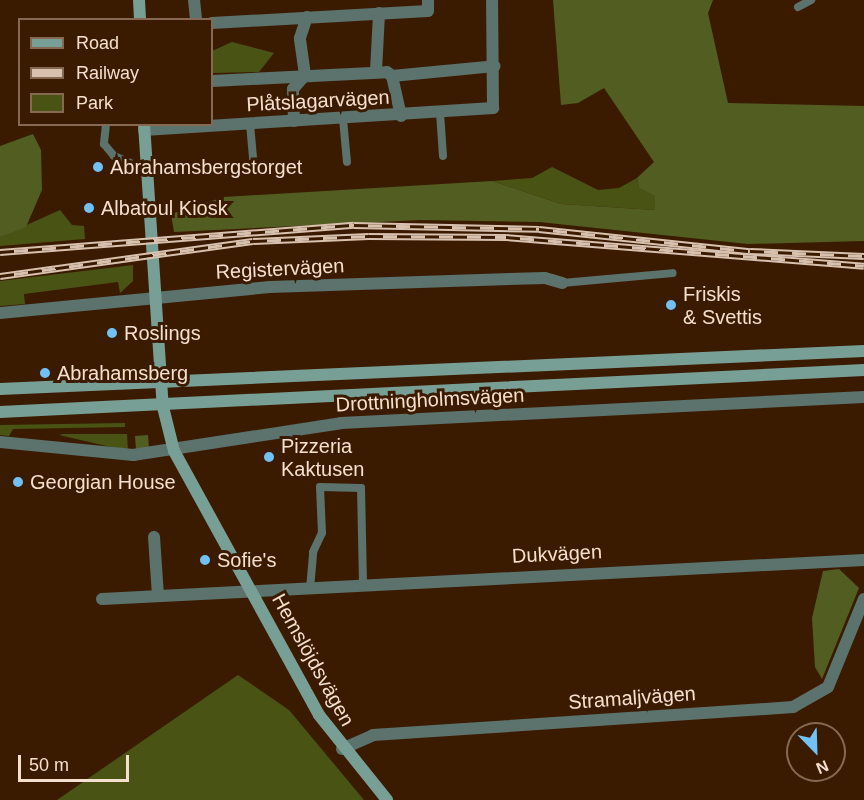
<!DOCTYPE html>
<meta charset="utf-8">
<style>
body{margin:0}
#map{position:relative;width:864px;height:800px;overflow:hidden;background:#3b1b00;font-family:Arial,sans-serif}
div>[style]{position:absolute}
.green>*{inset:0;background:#495414}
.forest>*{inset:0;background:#525d22}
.lane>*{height:8px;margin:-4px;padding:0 4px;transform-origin:4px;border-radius:4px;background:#5b726d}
.street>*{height:12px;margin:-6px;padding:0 6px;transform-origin:6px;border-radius:6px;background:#5b726d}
.secondary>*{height:12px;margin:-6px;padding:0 6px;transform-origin:6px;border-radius:6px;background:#789f96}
.rail>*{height:7px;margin-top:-3.5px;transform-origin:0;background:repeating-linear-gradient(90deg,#3b1b00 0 14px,#d8c1af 0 28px);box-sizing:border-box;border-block:2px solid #d8c1af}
.dots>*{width:16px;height:16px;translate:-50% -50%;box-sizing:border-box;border:3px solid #3b1b00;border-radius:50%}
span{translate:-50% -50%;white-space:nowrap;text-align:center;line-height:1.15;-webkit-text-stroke:6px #3b1b00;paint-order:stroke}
.street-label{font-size:20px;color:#f5dfcf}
.poi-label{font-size:20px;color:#f5dfcf}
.left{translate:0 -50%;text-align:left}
.legend{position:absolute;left:18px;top:18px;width:195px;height:108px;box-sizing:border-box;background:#3b1b00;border:2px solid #856953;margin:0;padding:8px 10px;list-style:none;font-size:18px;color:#f5dfcf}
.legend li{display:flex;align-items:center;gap:12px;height:30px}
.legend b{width:30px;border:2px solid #856953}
.north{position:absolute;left:786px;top:722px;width:60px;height:60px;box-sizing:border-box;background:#3b1b00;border:2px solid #856953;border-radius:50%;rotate:157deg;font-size:16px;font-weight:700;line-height:24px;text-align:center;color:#f5dfcf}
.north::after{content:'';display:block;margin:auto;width:21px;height:27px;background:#71c1f5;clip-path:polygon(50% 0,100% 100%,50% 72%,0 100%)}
.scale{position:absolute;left:18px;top:755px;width:111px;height:27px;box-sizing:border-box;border:3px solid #f5dfcf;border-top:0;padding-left:8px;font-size:18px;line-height:21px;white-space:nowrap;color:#f5dfcf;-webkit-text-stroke:4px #3b1b00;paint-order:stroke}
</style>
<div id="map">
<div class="green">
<i style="clip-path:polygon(232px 42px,274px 53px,259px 72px,213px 73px,212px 51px)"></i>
<i style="clip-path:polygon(552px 167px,598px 190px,619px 188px,637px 178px,639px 188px,656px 196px,655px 210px,561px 204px,492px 181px,532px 178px)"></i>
<i style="clip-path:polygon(60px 210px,72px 225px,84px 226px,85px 239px,0 246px,0 237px)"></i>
<i style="clip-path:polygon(133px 265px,133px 281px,120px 293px,118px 282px,24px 294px,25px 304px,0 306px,0 281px)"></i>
<i style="clip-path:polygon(125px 423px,125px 427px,13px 429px,9px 436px,0 435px,0 425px)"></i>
<i style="clip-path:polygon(127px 434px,128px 451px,59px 435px,63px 434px)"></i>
<i style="clip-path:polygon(238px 675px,289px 710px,364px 800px,57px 800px)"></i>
</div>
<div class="forest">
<i style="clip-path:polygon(553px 0,713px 0,708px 13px,728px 103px,864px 106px,864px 241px,748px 244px,539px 222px,420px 220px,174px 232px,171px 214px,224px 197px,492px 181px,561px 204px,655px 210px,655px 196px,639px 188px,637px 178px,654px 162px,604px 88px,578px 103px,561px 105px)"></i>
<i style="clip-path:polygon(33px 134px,41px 150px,42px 190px,26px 227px,0 237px,0 146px)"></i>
<i style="clip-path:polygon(148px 435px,149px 449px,136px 450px,135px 436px)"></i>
<i style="clip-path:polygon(839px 569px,859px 588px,822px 679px,815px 667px,812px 618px,823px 571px)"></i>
</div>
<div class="lane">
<i style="left:798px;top:7px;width:15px;rotate:-28deg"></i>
<i style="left:440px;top:113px;width:43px;rotate:86deg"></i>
<i style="left:343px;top:119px;width:43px;rotate:84.7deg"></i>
<i style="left:106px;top:124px;width:20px;rotate:96deg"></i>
<i style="left:104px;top:144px;width:16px;rotate:50deg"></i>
<i style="left:114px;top:156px;width:36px;rotate:23deg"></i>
<i style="left:250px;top:124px;width:45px;rotate:84.9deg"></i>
<i style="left:562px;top:283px;width:111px;rotate:-5.1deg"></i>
<i style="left:310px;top:589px;width:37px;rotate:-85deg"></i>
<i style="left:313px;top:552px;width:21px;rotate:-65deg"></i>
<i style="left:322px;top:533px;width:46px;rotate:-92.5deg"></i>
<i style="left:320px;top:487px;width:41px;rotate:1.4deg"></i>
<i style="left:361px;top:488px;width:97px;rotate:88.8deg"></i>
</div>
<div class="street">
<i style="left:194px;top:0;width:20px;rotate:84deg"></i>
<i style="left:212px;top:23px;width:216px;rotate:-3.2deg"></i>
<i style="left:428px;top:11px;width:11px;rotate:-90deg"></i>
<i style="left:376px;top:71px;width:58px;rotate:-87deg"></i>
<i style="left:392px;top:76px;width:103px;rotate:-5.5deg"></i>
<i style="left:212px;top:81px;width:175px;rotate:-2.9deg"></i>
<i style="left:387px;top:72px;width:6px;rotate:39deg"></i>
<i style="left:392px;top:76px;width:41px;rotate:77.3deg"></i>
<i style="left:294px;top:121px;width:32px;rotate:-92deg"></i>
<i style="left:293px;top:89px;width:18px;rotate:-49deg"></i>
<i style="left:305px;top:75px;width:37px;rotate:-98deg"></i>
<i style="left:300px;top:38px;width:22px;rotate:-72deg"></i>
<i style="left:144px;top:130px;width:350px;rotate:-3.6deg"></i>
<i style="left:493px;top:108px;width:108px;rotate:-90.5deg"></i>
<i style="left:0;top:313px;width:271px;rotate:-5.5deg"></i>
<i style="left:270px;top:287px;width:275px;rotate:-1.9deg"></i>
<i style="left:545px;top:278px;width:18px;rotate:16deg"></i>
<i style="left:0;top:442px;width:134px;rotate:5.6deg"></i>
<i style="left:133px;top:455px;width:210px;rotate:-8.7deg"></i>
<i style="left:341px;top:423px;width:524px;rotate:-2.85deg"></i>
<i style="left:154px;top:537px;width:59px;rotate:86.1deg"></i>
<i style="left:102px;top:599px;width:763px;rotate:-2.93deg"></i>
<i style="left:342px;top:749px;width:34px;rotate:-24deg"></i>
<i style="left:373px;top:735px;width:421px;rotate:-3.8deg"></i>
<i style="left:793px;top:707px;width:40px;rotate:-29.7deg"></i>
<i style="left:828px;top:687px;width:95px;rotate:-67.8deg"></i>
</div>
<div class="secondary">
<i style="left:139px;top:0;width:20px;rotate:87deg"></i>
<i style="left:144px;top:124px;width:284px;rotate:86.2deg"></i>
<i style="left:163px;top:407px;width:45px;rotate:76deg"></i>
<i style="left:174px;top:451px;width:301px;rotate:61.2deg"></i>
<i style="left:319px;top:715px;width:109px;rotate:51.3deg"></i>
<i style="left:0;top:389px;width:865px;rotate:-2.52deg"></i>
<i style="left:0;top:412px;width:865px;rotate:-2.78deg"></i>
</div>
<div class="rail">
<i style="left:0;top:252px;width:355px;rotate:-4.4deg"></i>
<i style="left:354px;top:225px;width:185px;rotate:1.2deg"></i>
<i style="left:539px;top:229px;width:212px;rotate:6deg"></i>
<i style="left:750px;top:251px;width:114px;rotate:2.5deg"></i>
<i style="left:0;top:276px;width:255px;rotate:-7.9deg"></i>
<i style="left:253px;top:241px;width:116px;rotate:-2.5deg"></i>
<i style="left:369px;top:236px;width:137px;rotate:0.4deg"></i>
<i style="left:506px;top:237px;width:359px;rotate:4.6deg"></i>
</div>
<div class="dots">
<i style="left:98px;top:167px;background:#71c1f5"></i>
<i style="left:89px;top:208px;background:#71c1f5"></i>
<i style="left:671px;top:305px;background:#71c1f5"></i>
<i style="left:112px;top:333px;background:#71c1f5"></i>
<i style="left:45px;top:373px;background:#71c1f5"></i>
<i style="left:269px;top:457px;background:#71c1f5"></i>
<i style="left:18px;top:482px;background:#71c1f5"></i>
<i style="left:205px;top:560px;background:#71c1f5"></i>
</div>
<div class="street-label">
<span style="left:318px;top:101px;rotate:-3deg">Plåtslagarvägen</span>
<span style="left:280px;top:269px;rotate:-3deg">Registervägen</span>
<span style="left:430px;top:400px;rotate:-3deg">Drottningholmsvägen</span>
<span style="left:557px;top:554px;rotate:-3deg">Dukvägen</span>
<span style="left:313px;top:660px;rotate:61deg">Hemslöjdsvägen</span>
<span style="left:632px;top:698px;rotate:-4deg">Stramaljvägen</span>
</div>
<div class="poi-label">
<span class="left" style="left:110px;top:167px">Abrahamsbergstorget</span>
<span class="left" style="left:101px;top:208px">Albatoul Kiosk</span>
<span class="left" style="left:683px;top:306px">Friskis<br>&amp; Svettis</span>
<span class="left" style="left:124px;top:333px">Roslings</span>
<span class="left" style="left:57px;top:373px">Abrahamsberg</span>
<span class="left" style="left:281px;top:458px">Pizzeria<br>Kaktusen</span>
<span class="left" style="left:30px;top:482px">Georgian House</span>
<span class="left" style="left:217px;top:560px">Sofie's</span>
</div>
<ul class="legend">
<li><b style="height:8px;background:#789f96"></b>Road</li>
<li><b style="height:8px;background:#d8c1af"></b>Railway</li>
<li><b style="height:16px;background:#495414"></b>Park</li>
</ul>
<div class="north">N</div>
<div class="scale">50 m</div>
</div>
